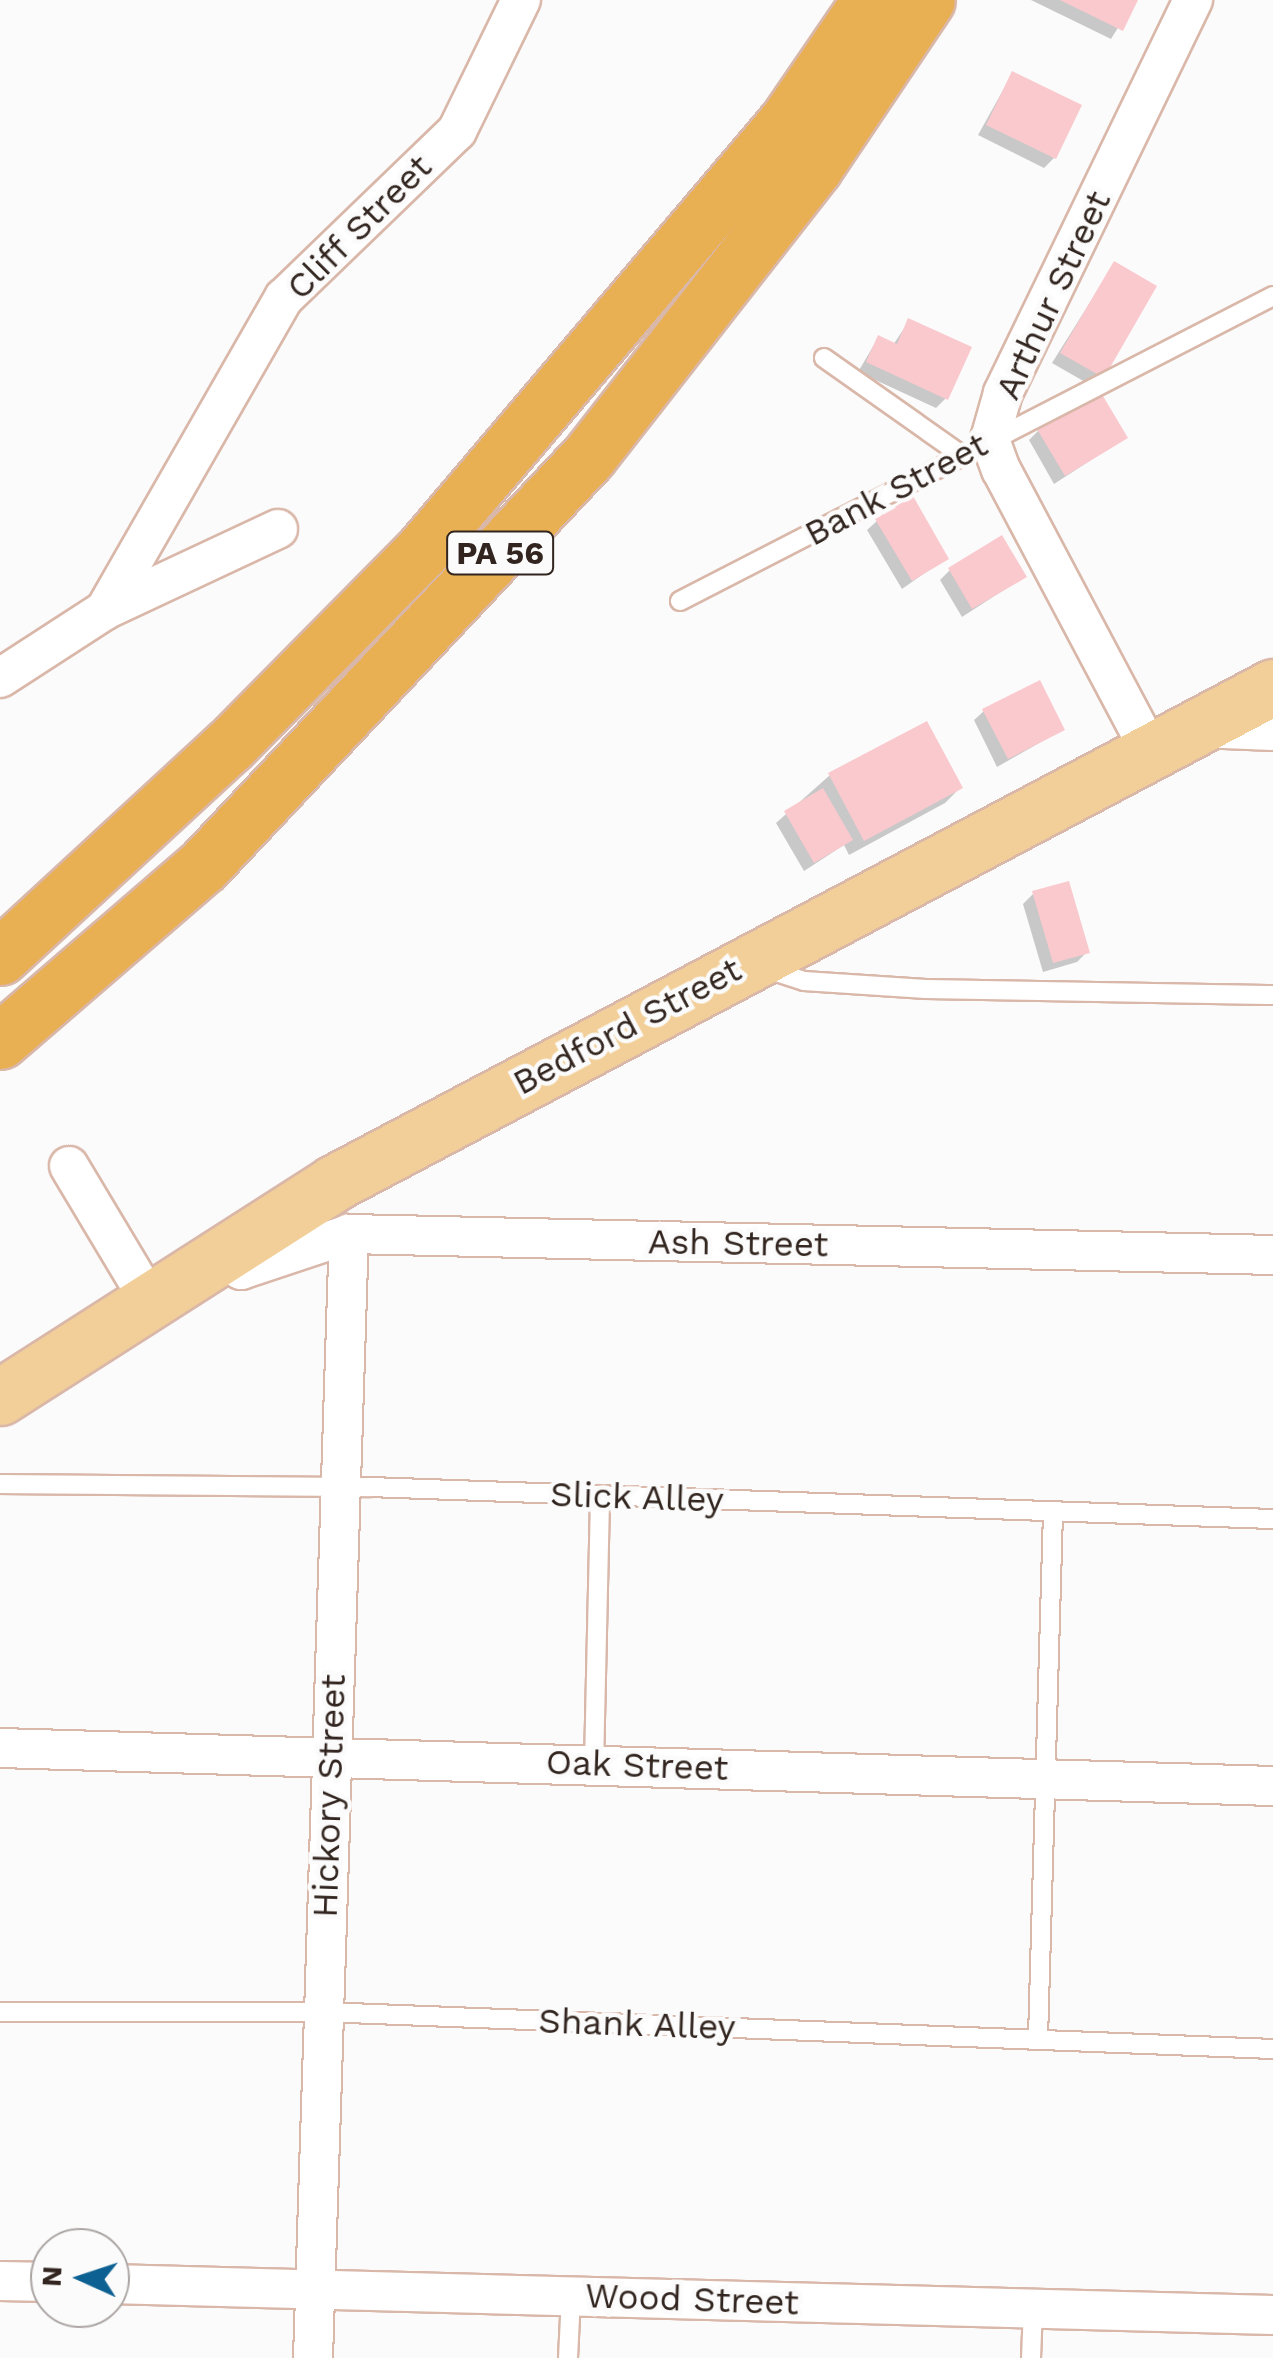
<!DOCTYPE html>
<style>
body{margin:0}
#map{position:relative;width:1273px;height:2358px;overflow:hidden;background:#fbfbfb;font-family:"Work Sans",sans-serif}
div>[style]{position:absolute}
.shadow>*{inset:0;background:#0003}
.building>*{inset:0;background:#f9c9ce}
.roads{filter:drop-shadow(2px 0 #d9b7a9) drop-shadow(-2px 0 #d9b7a9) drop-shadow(0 2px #d9b7a9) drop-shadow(0 -2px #d9b7a9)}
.service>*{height:18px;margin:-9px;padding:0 9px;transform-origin:9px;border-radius:9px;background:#fff}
.minor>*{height:38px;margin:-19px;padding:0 19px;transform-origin:19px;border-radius:19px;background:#fff}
.primary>*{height:55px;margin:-27.5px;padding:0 27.5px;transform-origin:27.5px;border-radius:27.5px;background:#f2cf98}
.motorway>*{height:55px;margin:-27.5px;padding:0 27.5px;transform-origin:27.5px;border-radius:27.5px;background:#e9af53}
span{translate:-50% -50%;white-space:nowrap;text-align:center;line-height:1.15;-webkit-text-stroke:9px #fbfbfb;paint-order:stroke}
.shield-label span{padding:2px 8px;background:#fbfbfb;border:2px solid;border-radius:8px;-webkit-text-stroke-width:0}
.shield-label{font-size:32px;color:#32251f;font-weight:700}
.street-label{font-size:35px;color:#32251f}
.north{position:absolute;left:30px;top:2228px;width:100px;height:100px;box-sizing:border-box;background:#fbfbfb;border:2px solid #aba5a3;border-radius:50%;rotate:273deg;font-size:28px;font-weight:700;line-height:40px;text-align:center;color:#32251f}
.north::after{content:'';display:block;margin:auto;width:35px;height:45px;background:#0d6192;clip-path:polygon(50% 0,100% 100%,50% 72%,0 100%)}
</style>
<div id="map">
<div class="shadow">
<i style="clip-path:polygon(1031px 0,1135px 0,1111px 39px)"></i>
<i style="clip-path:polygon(1012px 74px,1054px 158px,1044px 168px,978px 135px)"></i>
<i style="clip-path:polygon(1114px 264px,1102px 376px,1092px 386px,1052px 363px)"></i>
<i style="clip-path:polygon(909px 321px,946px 398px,936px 408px,858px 372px,878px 338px,893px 345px)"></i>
<i style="clip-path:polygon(1039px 430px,1125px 438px,1054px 484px,1029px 440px)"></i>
<i style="clip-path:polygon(877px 521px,946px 558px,902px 589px,867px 530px)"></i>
<i style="clip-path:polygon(950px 570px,1024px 577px,962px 617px,940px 580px)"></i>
<i style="clip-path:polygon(984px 711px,1062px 730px,997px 767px,974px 720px)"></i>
<i style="clip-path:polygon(830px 775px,960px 788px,945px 803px,849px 855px,844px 845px,804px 871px,776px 823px)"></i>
<i style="clip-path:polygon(1033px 894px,1087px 952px,1077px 962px,1043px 972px,1023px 904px)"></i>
</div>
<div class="building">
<i style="clip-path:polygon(1060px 0,1138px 0,1123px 31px)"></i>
<i style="clip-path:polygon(1012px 71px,1082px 105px,1056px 159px,986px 125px)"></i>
<i style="clip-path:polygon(1114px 261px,1157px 286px,1104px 378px,1060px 353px)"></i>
<i style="clip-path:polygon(908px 318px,972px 347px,948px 400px,866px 362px,878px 335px,897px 344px)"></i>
<i style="clip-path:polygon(1100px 391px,1128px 438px,1065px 476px,1037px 429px)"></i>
<i style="clip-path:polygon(913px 496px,949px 559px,912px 581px,875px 519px)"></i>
<i style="clip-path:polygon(1002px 535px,1027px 577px,972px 609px,948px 568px)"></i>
<i style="clip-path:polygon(1040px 680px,1065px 730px,1008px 759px,982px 709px)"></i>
<i style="clip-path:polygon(927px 721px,963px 788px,864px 841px,828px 773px)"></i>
<i style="clip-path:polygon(823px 788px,853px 840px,814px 863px,784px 811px)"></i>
<i style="clip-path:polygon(1069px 881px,1090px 953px,1053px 963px,1032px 891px)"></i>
</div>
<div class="roads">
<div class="service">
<i style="left:824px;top:358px;width:170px;rotate:35.2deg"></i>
<i style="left:680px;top:601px;width:667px;rotate:-27.22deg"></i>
<i style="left:767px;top:969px;width:39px;rotate:18deg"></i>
<i style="left:804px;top:981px;width:122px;rotate:3.8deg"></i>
<i style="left:926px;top:989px;width:347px;rotate:1deg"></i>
<i style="left:0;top:1484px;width:369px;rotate:0.5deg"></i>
<i style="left:369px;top:1487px;width:905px;rotate:2.03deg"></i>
<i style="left:594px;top:1764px;width:269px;rotate:-88.7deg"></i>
<i style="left:0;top:2012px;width:323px"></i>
<i style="left:323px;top:2012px;width:951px;rotate:2.23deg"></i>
<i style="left:1038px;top:2039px;width:528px;rotate:-88.37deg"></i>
<i style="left:568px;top:2358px;width:62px;rotate:-87.2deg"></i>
<i style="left:1031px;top:2358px;width:49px;rotate:-87.7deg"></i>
</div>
<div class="minor">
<i style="left:105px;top:610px;width:360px;rotate:-60.2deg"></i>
<i style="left:284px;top:298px;width:240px;rotate:-44deg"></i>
<i style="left:457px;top:131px;width:146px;rotate:-64deg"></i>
<i style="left:0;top:678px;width:125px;rotate:-32.9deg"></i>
<i style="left:105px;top:610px;width:191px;rotate:-25.1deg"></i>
<i style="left:1200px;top:728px;width:73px;rotate:2.4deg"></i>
<i style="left:1149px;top:749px;width:316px;rotate:-117.9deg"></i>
<i style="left:1001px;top:470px;width:33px;rotate:-110deg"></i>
<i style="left:990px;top:439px;width:48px;rotate:-74.2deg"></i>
<i style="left:1003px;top:393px;width:437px;rotate:-64.2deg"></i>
<i style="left:69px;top:1166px;width:154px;rotate:59.1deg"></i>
<i style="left:213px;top:1255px;width:32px;rotate:28deg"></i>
<i style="left:241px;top:1270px;width:114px;rotate:-18.4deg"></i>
<i style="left:349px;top:1234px;width:924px;rotate:1.3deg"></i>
<i style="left:0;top:1748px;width:1274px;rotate:1.71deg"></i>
<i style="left:0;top:2281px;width:50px;rotate:1.1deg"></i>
<i style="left:110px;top:2284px;width:1163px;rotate:1.53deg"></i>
<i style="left:313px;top:2358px;width:1125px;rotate:-88.17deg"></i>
</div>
<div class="primary">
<i style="left:0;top:1397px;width:397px;rotate:-32.6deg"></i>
<i style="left:334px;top:1183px;width:1062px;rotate:-27.84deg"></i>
</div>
<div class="motorway">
<i style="left:0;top:957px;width:313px;rotate:-42.7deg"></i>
<i style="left:230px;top:745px;width:273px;rotate:-45.3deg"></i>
<i style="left:422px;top:551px;width:564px;rotate:-49.67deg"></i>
<i style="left:787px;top:121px;width:147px;rotate:-55.6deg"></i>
<i style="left:0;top:1041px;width:269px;rotate:-40.8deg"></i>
<i style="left:204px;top:865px;width:562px;rotate:-46.73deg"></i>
<i style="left:589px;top:456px;width:365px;rotate:-52deg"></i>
<i style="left:814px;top:168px;width:202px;rotate:-56.1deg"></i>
</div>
</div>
<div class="shield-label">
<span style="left:500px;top:553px">PA 56</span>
</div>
<div class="street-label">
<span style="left:359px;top:227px;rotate:-45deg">Cliff Street</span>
<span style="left:1053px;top:295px;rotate:-65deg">Arthur Street</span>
<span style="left:896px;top:489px;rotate:-28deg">Bank Street</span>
<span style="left:627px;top:1026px;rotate:-28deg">Bedford Street</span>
<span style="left:738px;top:1243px;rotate:1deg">Ash Street</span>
<span style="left:637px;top:1497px;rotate:2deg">Slick Alley</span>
<span style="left:637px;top:1765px;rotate:2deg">Oak Street</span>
<span style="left:329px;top:1796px;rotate:-88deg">Hickory Street</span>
<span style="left:637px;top:2024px;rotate:2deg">Shank Alley</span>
<span style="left:692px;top:2299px;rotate:2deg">Wood Street</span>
</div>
<div class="north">N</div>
</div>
